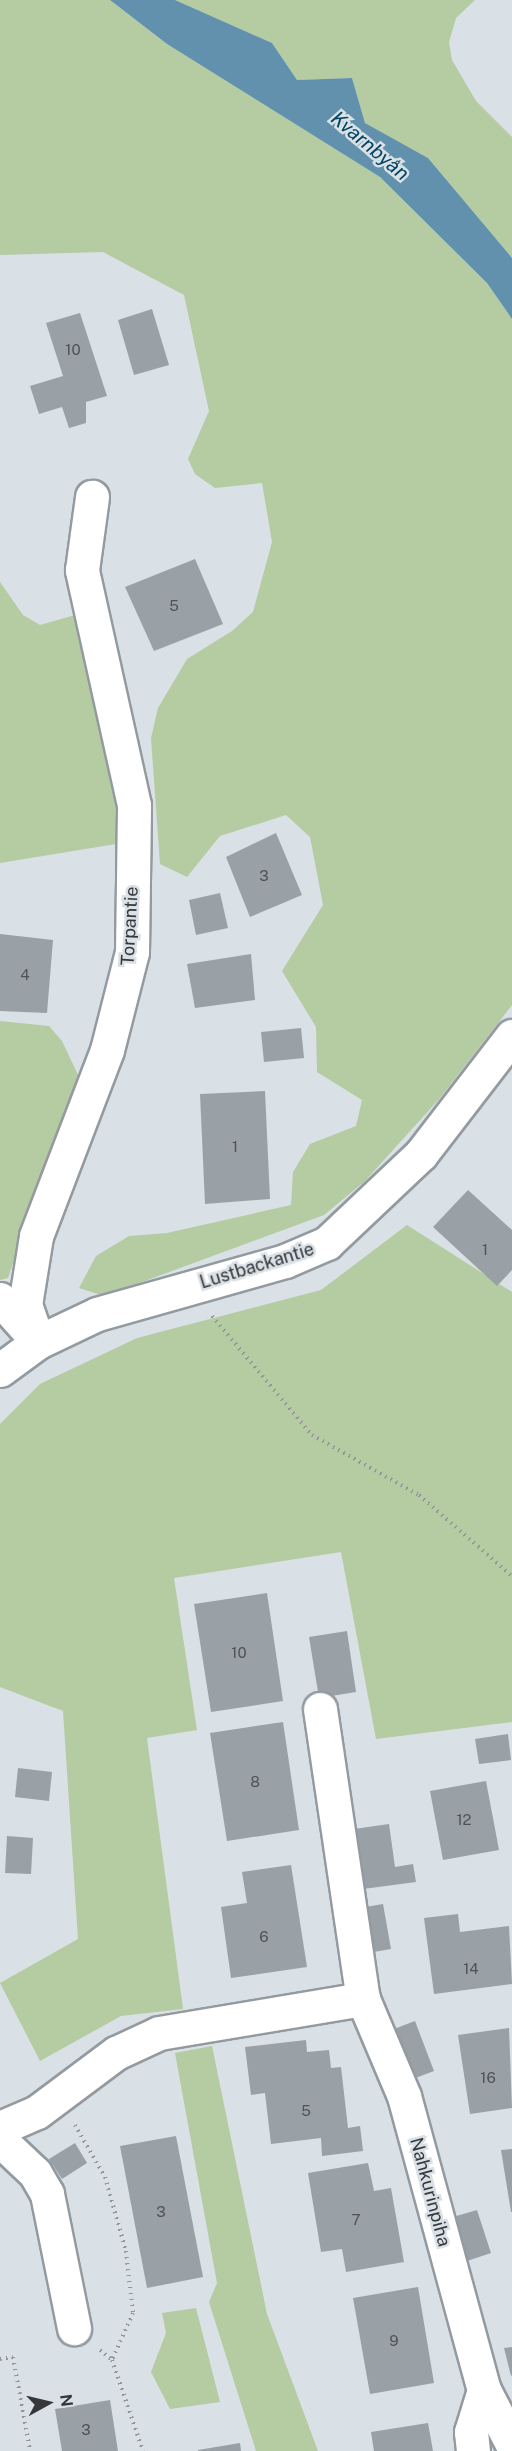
<!DOCTYPE html>
<meta charset="utf-8">
<style>
body{margin:0}
#map{position:relative;width:512px;height:2451px;overflow:hidden;background:#d9e0e6;font-family:"Public Sans",sans-serif}
div>[style]{position:absolute}
.green>*{inset:0;background:#b5cba1}
.water>*{inset:0;background:#6191ad}
.building>*{inset:0;background:#9aa1a6}
.path>*{height:4px;margin-top:-2px;transform-origin:0;background:repeating-linear-gradient(90deg,#92969b 0 1.5px,transparent 0 6px)}
.roads{filter:drop-shadow(2px 0 #939aa0) drop-shadow(-2px 0 #939aa0) drop-shadow(0 2px #939aa0) drop-shadow(0 -2px #939aa0)}
.minor>*{height:33px;margin:-16.5px;padding:0 16.5px;transform-origin:16.5px;border-radius:16.5px;background:#fff}
span{translate:-50% -50%;white-space:nowrap;text-align:center;line-height:1.15;-webkit-text-stroke:5px #d9e0e6;paint-order:stroke}
.number-label{font-size:15px;color:#4e5255}
.number-label span{-webkit-text-stroke-width:0}
.street-label{font-size:18px;color:#35373a}
.water-label{font-size:20px;color:#014562;font-style:italic}
.north{position:absolute;left:18px;top:2373px;width:60px;height:60px;-webkit-text-stroke:4px #d9e0e6;paint-order:stroke;rotate:82deg;font-size:16px;font-weight:700;line-height:24px;text-align:center;color:#35373a}
.north::after{content:'';display:block;margin:auto;width:21px;height:27px;background:#35373a;clip-path:polygon(50% 0,100% 100%,50% 72%,0 100%)}
</style>
<div id="map">
<div class="green">
<i style="clip-path:polygon(0 0,110px 0,167px 44px,380px 177px,487px 283px,512px 319px,512px 1005px,440px 1098px,365px 1181px,324px 1215px,104px 1296px,79px 1288px,96px 1256px,129px 1236px,167px 1233px,291px 1205px,293px 1172px,310px 1144px,356px 1126px,362px 1100px,317px 1072px,316px 1027px,282px 971px,323px 905px,310px 837px,286px 815px,220px 836px,187px 877px,160px 864px,151px 738px,158px 708px,187px 659px,232px 631px,253px 612px,272px 542px,262px 483px,215px 488px,195px 474px,188px 459px,209px 411px,184px 295px,103px 252px,0 255px)"></i>
<i style="clip-path:polygon(175px 0,475px 0,456px 18px,449px 42px,452px 60px,476px 101px,512px 137px,512px 258px,428px 158px,365px 123px,352px 78px,297px 80px,272px 43px)"></i>
<i style="clip-path:polygon(0 582px,23px 615px,40px 625px,82px 613px,117px 761px,122px 843px,0 863px)"></i>
<i style="clip-path:polygon(0 1021px,49px 1026px,62px 1041px,79px 1077px,69px 1123px,38px 1190px,8px 1278px,0 1280px)"></i>
<i style="clip-path:polygon(407px 1225px,512px 1292px,512px 1722px,376px 1739px,341px 1552px,174px 1578px,197px 1730px,147px 1738px,183px 2009px,121px 2016px,40px 2061px,0 1983px,78px 1939px,63px 1711px,0 1687px,0 1424px,40px 1384px,137px 1338px,321px 1290px)"></i>
<i style="clip-path:polygon(212px 2046px,267px 2314px,318px 2451px,256px 2451px,209px 2302px,217px 2283px,175px 2053px)"></i>
<i style="clip-path:polygon(196px 2308px,220px 2402px,170px 2409px,151px 2372px,166px 2333px,162px 2313px)"></i>
</div>
<div class="water">
<i style="clip-path:polygon(110px 0,175px 0,272px 43px,297px 80px,352px 78px,365px 123px,428px 158px,512px 258px,512px 319px,487px 283px,380px 177px,167px 44px)"></i>
</div>
<div class="building">
<i style="clip-path:polygon(152px 309px,169px 365px,134px 375px,118px 320px)"></i>
<i style="clip-path:polygon(80px 313px,107px 396px,86px 402px,86px 423px,69px 428px,62px 407px,39px 414px,30px 386px,63px 376px,46px 323px)"></i>
<i style="clip-path:polygon(195px 559px,223px 624px,154px 651px,125px 587px)"></i>
<i style="clip-path:polygon(276px 833px,302px 895px,250px 917px,226px 857px)"></i>
<i style="clip-path:polygon(220px 893px,228px 928px,196px 935px,189px 900px)"></i>
<i style="clip-path:polygon(0 934px,53px 940px,47px 1013px,0 1011px)"></i>
<i style="clip-path:polygon(251px 954px,255px 1000px,195px 1008px,187px 964px)"></i>
<i style="clip-path:polygon(301px 1028px,304px 1058px,264px 1062px,261px 1032px)"></i>
<i style="clip-path:polygon(265px 1091px,270px 1199px,205px 1204px,200px 1094px)"></i>
<i style="clip-path:polygon(468px 1190px,512px 1230px,512px 1270px,497px 1286px,433px 1227px)"></i>
<i style="clip-path:polygon(267px 1593px,283px 1701px,211px 1712px,194px 1604px)"></i>
<i style="clip-path:polygon(347px 1631px,356px 1692px,319px 1698px,309px 1637px)"></i>
<i style="clip-path:polygon(283px 1722px,299px 1830px,227px 1841px,210px 1733px)"></i>
<i style="clip-path:polygon(508px 1734px,511px 1760px,479px 1764px,475px 1739px)"></i>
<i style="clip-path:polygon(18px 1768px,52px 1772px,49px 1801px,15px 1797px)"></i>
<i style="clip-path:polygon(486px 1781px,499px 1850px,443px 1860px,430px 1791px)"></i>
<i style="clip-path:polygon(389px 1824px,395px 1867px,413px 1864px,416px 1882px,363px 1889px,354px 1829px)"></i>
<i style="clip-path:polygon(7px 1836px,33px 1838px,31px 1874px,5px 1873px)"></i>
<i style="clip-path:polygon(291px 1865px,307px 1967px,231px 1978px,221px 1907px,247px 1903px,242px 1872px)"></i>
<i style="clip-path:polygon(383px 1904px,391px 1949px,368px 1953px,360px 1908px)"></i>
<i style="clip-path:polygon(458px 1914px,460px 1932px,509px 1926px,512px 1984px,434px 1994px,424px 1918px)"></i>
<i style="clip-path:polygon(415px 2021px,434px 2071px,405px 2082px,386px 2032px)"></i>
<i style="clip-path:polygon(509px 2028px,512px 2108px,470px 2114px,458px 2035px)"></i>
<i style="clip-path:polygon(306px 2040px,307px 2052px,329px 2050px,331px 2068px,341px 2067px,348px 2128px,360px 2126px,363px 2151px,322px 2156px,321px 2138px,271px 2144px,265px 2093px,251px 2095px,245px 2047px)"></i>
<i style="clip-path:polygon(176px 2136px,203px 2277px,147px 2288px,120px 2146px)"></i>
<i style="clip-path:polygon(75px 2143px,87px 2163px,62px 2179px,49px 2159px)"></i>
<i style="clip-path:polygon(512px 2149px,512px 2212px,511px 2212px,501px 2150px)"></i>
<i style="clip-path:polygon(368px 2163px,374px 2191px,391px 2188px,404px 2262px,346px 2272px,342px 2249px,321px 2252px,308px 2173px)"></i>
<i style="clip-path:polygon(477px 2210px,491px 2253px,467px 2261px,453px 2217px)"></i>
<i style="clip-path:polygon(418px 2287px,434px 2383px,370px 2394px,353px 2298px)"></i>
<i style="clip-path:polygon(512px 2347px,512px 2375px,511px 2376px,504px 2348px)"></i>
<i style="clip-path:polygon(110px 2400px,118px 2451px,62px 2451px,55px 2409px)"></i>
<i style="clip-path:polygon(428px 2423px,433px 2451px,374px 2451px,371px 2432px)"></i>
<i style="clip-path:polygon(240px 2443px,241px 2451px,198px 2451px,198px 2450px)"></i>
</div>
<div class="path">
<i style="left:212px;top:1316px;width:155px;rotate:50deg"></i>
<i style="left:312px;top:1435px;width:123px;rotate:29.3deg"></i>
<i style="left:419px;top:1495px;width:123px;rotate:41.1deg"></i>
<i style="left:75px;top:2125px;width:60px;rotate:60deg"></i>
<i style="left:105px;top:2177px;width:77px;rotate:74.2deg"></i>
<i style="left:126px;top:2251px;width:62px;rotate:83.6deg"></i>
<i style="left:133px;top:2313px;width:51px;rotate:114.1deg"></i>
<i style="left:112px;top:2360px;width:96px;rotate:71.2deg"></i>
<i style="left:100px;top:2350px;width:16px;rotate:40deg"></i>
<i style="left:0;top:2359px;width:13px;rotate:-9deg"></i>
<i style="left:13px;top:2357px;width:96px;rotate:79.7deg"></i>
</div>
<div class="roads">
<div class="minor">
<i style="left:0;top:1299px;width:50px;rotate:48.3deg"></i>
<i style="left:38px;top:1342px;width:39px;rotate:-109deg"></i>
<i style="left:25px;top:1305px;width:70px;rotate:-80.9deg"></i>
<i style="left:36px;top:1236px;width:199px;rotate:-69.1deg"></i>
<i style="left:107px;top:1050px;width:101px;rotate:-75.7deg"></i>
<i style="left:132px;top:952px;width:147px;rotate:-89.2deg"></i>
<i style="left:134px;top:805px;width:241px;rotate:-102.5deg"></i>
<i style="left:82px;top:570px;width:74px;rotate:-82.2deg"></i>
<i style="left:0;top:1370px;width:47px;rotate:-36.4deg"></i>
<i style="left:38px;top:1342px;width:65px;rotate:-25.4deg"></i>
<i style="left:97px;top:1314px;width:195px;rotate:-15.7deg"></i>
<i style="left:285px;top:1261px;width:46px;rotate:-23.2deg"></i>
<i style="left:327px;top:1243px;width:129px;rotate:-43.4deg"></i>
<i style="left:421px;top:1154px;width:149px;rotate:-52.4deg"></i>
<i style="left:320px;top:1709px;width:293px;rotate:81.6deg"></i>
<i style="left:363px;top:1999px;width:105px;rotate:67.1deg"></i>
<i style="left:404px;top:2096px;width:305px;rotate:74.8deg"></i>
<i style="left:484px;top:2390px;width:44px;rotate:107.2deg"></i>
<i style="left:471px;top:2432px;width:19px;rotate:84deg"></i>
<i style="left:0;top:2128px;width:40px;rotate:-23.4deg"></i>
<i style="left:37px;top:2112px;width:99px;rotate:-36.8deg"></i>
<i style="left:116px;top:2053px;width:47px;rotate:-24.9deg"></i>
<i style="left:159px;top:2033px;width:207px;rotate:-9.5deg"></i>
<i style="left:0;top:2140px;width:48px;rotate:43.3deg"></i>
<i style="left:35px;top:2173px;width:24px;rotate:60deg"></i>
<i style="left:47px;top:2194px;width:137px;rotate:78.6deg"></i>
<i style="left:484px;top:2390px;width:61px;rotate:62.6deg"></i>
</div>
</div>
<div class="number-label">
<span style="left:73px;top:350px">10</span>
<span style="left:174px;top:606px">5</span>
<span style="left:264px;top:876px">3</span>
<span style="left:25px;top:975px">4</span>
<span style="left:235px;top:1147px">1</span>
<span style="left:485px;top:1250px">1</span>
<span style="left:239px;top:1653px">10</span>
<span style="left:255px;top:1782px">8</span>
<span style="left:464px;top:1820px">12</span>
<span style="left:264px;top:1937px">6</span>
<span style="left:471px;top:1969px">14</span>
<span style="left:488px;top:2078px">16</span>
<span style="left:306px;top:2111px">5</span>
<span style="left:161px;top:2212px">3</span>
<span style="left:356px;top:2220px">7</span>
<span style="left:394px;top:2341px">9</span>
<span style="left:86px;top:2430px">3</span>
</div>
<div class="street-label">
<span style="left:130px;top:926px;rotate:-87deg">Torpantie</span>
<span style="left:257px;top:1266px;rotate:-17deg">Lustbackantie</span>
<span style="left:430px;top:2192px;rotate:75deg">Nahkurinpiha</span>
</div>
<div class="water-label">
<span style="left:370px;top:146px;rotate:40deg">Kvarnbyån</span>
</div>
<div class="north">N</div>
</div>
